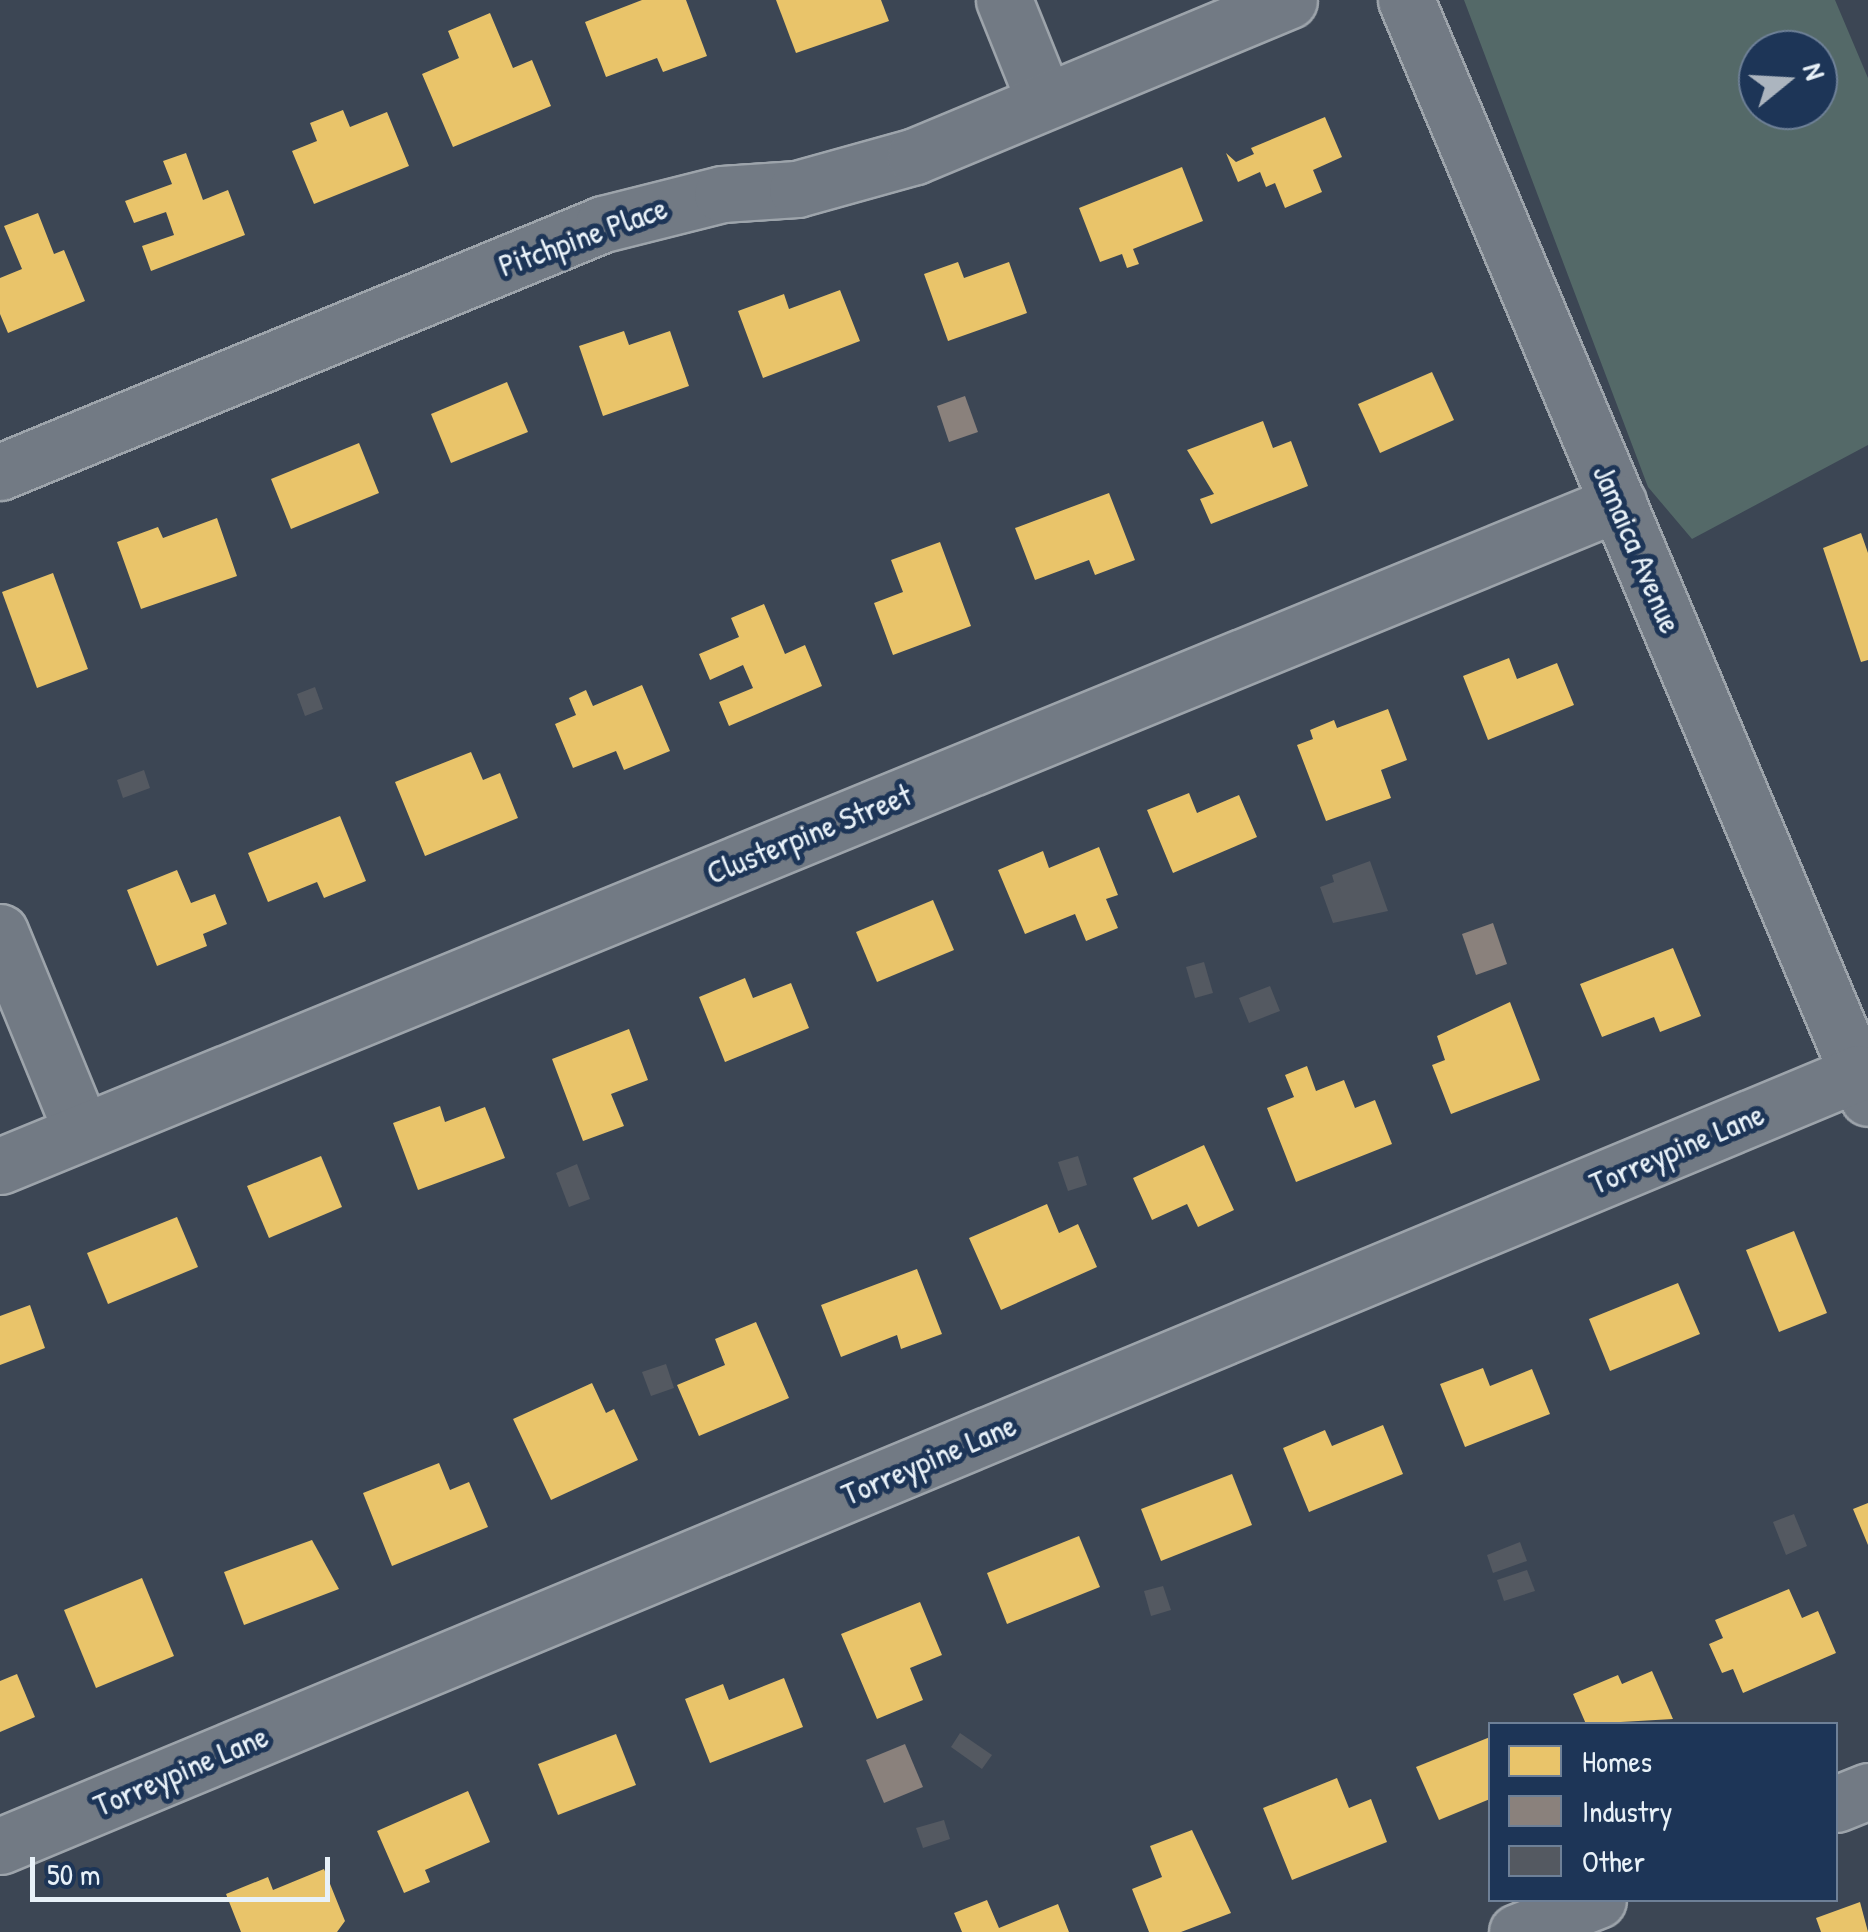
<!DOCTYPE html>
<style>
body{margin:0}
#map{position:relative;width:1868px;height:1932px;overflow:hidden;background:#3c4654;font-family:"Patrick Hand",sans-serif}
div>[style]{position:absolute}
.green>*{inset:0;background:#546968}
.homes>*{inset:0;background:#e9c46a}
.industry>*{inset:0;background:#8a817c}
.building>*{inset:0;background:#545961}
.roads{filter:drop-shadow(2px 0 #9da4ab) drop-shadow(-2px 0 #9da4ab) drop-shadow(0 2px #9da4ab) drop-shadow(0 -2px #9da4ab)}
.minor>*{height:55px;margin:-27.5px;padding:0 27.5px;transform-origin:27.5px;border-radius:27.5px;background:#727a84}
span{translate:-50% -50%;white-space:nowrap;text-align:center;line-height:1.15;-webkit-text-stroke:10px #1d3557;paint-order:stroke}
.street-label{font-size:32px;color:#e8f1f8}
.legend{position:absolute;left:1488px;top:1722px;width:350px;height:180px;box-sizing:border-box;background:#1d3557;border:2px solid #6e8097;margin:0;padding:12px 18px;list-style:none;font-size:30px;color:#e8f1f8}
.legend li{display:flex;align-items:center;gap:20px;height:50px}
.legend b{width:50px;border:2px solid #6e8097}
.north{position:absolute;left:1738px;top:30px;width:100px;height:100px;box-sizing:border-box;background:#1d3557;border:2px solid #6e8097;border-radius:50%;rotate:72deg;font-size:28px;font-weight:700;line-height:40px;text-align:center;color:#e8f1f8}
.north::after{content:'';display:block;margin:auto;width:35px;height:45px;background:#acb5bf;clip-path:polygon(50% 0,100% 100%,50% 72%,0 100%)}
.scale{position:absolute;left:30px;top:1857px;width:300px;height:45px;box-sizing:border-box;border:5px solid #e8f1f8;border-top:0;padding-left:12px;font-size:30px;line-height:35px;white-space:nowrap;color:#e8f1f8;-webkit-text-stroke:8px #1d3557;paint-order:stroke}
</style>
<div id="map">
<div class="green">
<i style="clip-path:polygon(evenodd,1464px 0,1835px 0,1868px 78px,1868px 445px,1692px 539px,1648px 487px,1464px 0,1758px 50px,1818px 50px,1818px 110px,1758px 110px,1758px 50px)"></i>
</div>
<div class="homes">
<i style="clip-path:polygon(642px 0,686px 0,707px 56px,663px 72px,657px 58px,606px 77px,585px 22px)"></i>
<i style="clip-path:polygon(776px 0,881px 0,889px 21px,796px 53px)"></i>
<i style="clip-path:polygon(490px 13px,513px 68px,532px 60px,551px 106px,453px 147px,422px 74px,459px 58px,448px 31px)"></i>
<i style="clip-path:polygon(343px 110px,350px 127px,387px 112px,409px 166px,314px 204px,292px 151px,317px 141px,310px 123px)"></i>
<i style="clip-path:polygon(1325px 117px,1342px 157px,1313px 170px,1322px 192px,1285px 208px,1275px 183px,1266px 187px,1260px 172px,1238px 182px,1226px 153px,1236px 162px,1254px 154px,1251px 148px)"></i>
<i style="clip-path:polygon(186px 153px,203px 200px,228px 190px,245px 235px,151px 271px,142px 246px,174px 235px,166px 212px,134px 223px,125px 201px,172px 184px,163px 161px)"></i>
<i style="clip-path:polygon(1182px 167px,1203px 221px,1133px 249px,1139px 264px,1127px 268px,1122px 254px,1100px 262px,1079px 208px)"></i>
<i style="clip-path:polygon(38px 213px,54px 254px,64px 250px,85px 301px,8px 333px,0 314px,0 278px,22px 269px,4px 226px)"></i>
<i style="clip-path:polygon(958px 262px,964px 278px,1009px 262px,1027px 313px,948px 341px,924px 274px)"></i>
<i style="clip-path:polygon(840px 290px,860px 341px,763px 378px,738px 311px,784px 294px,789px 309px)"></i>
<i style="clip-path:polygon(624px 331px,629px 345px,670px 331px,689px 386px,603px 416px,579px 346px)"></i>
<i style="clip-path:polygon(1432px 372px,1454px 420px,1380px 453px,1358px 404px)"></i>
<i style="clip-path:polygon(507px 382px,528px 432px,451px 463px,431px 414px)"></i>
<i style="clip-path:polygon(1263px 421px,1273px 448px,1291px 441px,1308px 486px,1211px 524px,1200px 499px,1214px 494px,1187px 450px)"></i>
<i style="clip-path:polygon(359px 443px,379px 493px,291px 529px,271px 479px)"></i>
<i style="clip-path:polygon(1109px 493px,1135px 560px,1095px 575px,1089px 560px,1035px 580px,1015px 528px)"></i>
<i style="clip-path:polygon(217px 518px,237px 576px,141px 609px,117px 542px,158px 527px,163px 538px)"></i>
<i style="clip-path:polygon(1861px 533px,1868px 553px,1868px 660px,1861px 662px,1823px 548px)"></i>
<i style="clip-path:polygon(940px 542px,971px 626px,893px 655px,874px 603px,903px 592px,891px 560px)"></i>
<i style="clip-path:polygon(53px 573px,88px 669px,37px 688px,2px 592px)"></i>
<i style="clip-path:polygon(764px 604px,785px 654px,805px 645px,822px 686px,729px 726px,719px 702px,753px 688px,743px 665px,710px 680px,699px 654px,739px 637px,731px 618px)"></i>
<i style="clip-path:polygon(1509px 658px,1517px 679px,1557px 663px,1574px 705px,1488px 740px,1463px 676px)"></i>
<i style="clip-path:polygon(642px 685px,670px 751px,624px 770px,616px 751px,573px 768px,555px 724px,576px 715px,569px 698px,586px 690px,593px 706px)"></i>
<i style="clip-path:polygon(1388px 709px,1407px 760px,1381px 770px,1391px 798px,1326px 821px,1297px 745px,1313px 739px,1310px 730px,1334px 720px,1337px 728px)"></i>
<i style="clip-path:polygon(471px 752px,483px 780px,500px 773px,518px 818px,425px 856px,395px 782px)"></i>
<i style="clip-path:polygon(1189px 793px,1197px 813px,1239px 795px,1257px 837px,1173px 873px,1147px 810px)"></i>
<i style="clip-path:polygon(340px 816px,366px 881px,324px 898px,317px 882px,268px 902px,248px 853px)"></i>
<i style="clip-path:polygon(1099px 847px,1118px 895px,1106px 899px,1118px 928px,1086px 941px,1075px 914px,1025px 934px,998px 870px,1043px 851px,1049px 868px)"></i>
<i style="clip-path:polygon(177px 870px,191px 903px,215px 894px,227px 924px,203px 934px,207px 946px,157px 966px,127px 890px)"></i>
<i style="clip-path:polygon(933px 900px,954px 950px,877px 982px,856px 932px)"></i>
<i style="clip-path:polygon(1673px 948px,1701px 1016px,1660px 1032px,1654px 1017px,1602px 1037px,1580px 984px)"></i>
<i style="clip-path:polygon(745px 978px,753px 998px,791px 983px,809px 1028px,725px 1062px,699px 997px)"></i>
<i style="clip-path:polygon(1510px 1002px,1540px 1080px,1451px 1114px,1432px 1065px,1445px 1060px,1437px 1036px)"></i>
<i style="clip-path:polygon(629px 1029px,648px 1080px,611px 1094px,624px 1126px,583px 1141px,552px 1059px)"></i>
<i style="clip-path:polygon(1307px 1066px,1316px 1091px,1344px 1080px,1355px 1108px,1375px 1100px,1392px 1144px,1296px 1182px,1267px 1108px,1294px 1097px,1285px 1075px)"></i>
<i style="clip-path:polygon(440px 1106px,445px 1122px,485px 1107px,505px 1158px,418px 1190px,393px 1123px)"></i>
<i style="clip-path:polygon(1204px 1145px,1234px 1210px,1198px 1227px,1187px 1204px,1152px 1220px,1133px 1178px)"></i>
<i style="clip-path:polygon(321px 1156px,342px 1207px,269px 1238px,247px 1186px)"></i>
<i style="clip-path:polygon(1047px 1204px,1059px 1233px,1078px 1224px,1097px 1267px,1001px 1310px,969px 1238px)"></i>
<i style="clip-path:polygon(177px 1217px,198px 1267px,108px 1304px,87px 1253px)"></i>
<i style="clip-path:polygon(1794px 1231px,1827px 1313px,1779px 1332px,1746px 1250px)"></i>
<i style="clip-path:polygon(917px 1269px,942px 1334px,901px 1349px,897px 1335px,841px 1357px,821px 1305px)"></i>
<i style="clip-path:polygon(1678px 1283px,1700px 1334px,1610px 1371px,1589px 1319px)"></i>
<i style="clip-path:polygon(30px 1305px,45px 1348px,0 1365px,0 1316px)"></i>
<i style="clip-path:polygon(756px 1322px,789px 1398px,699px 1436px,677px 1385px,725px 1365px,715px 1339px)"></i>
<i style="clip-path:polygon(1483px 1368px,1490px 1386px,1532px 1369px,1550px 1414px,1465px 1447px,1440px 1384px)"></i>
<i style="clip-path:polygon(592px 1383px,606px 1413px,614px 1409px,638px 1460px,551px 1500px,513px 1419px)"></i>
<i style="clip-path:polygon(1383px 1425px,1403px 1474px,1309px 1512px,1283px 1448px,1325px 1430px,1332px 1446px)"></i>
<i style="clip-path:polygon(439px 1463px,450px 1490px,469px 1482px,488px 1527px,392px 1566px,363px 1493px)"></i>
<i style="clip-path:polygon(1232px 1474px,1252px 1525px,1161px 1561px,1141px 1509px)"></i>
<i style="clip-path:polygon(1868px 1503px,1868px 1545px,1853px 1509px)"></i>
<i style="clip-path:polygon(1079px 1536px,1100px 1587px,1007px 1624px,987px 1573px)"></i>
<i style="clip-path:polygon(312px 1540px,339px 1589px,244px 1625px,224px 1572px)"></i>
<i style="clip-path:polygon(142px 1578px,174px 1656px,96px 1688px,64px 1610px)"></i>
<i style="clip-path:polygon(1789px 1589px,1802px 1618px,1818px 1611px,1836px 1653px,1743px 1693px,1733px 1669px,1722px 1673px,1709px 1644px,1723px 1638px,1715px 1620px)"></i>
<i style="clip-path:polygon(920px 1602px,942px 1655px,910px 1668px,923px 1700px,877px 1719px,841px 1634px)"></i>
<i style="clip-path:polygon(1652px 1671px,1673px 1719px,1586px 1724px,1573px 1694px,1618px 1675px,1622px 1684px)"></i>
<i style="clip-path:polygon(17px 1674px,35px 1717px,0 1732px,0 1681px)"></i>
<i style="clip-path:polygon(784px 1678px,803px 1727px,710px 1763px,685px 1699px,723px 1684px,729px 1700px)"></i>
<i style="clip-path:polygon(616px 1734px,636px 1785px,558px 1815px,538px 1764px)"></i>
<i style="clip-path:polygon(1490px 1737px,1490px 1799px,1439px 1820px,1416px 1767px)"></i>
<i style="clip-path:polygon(1337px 1778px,1349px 1808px,1371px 1799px,1387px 1842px,1292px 1880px,1263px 1808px)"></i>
<i style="clip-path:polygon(468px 1791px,490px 1842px,425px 1870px,430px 1882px,404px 1893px,377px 1831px)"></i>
<i style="clip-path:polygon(1192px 1830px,1231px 1913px,1181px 1932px,1149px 1932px,1132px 1889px,1162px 1877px,1150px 1846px)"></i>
<i style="clip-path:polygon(324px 1869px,345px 1921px,337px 1932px,241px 1932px,226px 1894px,268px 1877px,273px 1890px)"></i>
<i style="clip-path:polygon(987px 1900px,999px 1928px,1058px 1904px,1069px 1932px,962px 1932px,954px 1913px)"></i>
<i style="clip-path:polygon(1860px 1902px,1868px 1932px,1821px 1932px,1816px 1918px)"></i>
</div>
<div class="industry">
<i style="clip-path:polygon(965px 396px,978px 432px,949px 442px,937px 406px)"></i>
<i style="clip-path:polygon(1493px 923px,1507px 964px,1476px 975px,1462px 934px)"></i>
<i style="clip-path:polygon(905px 1744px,923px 1787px,884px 1803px,866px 1760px)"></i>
</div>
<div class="building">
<i style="clip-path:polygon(315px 687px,323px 709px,305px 716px,297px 694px)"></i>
<i style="clip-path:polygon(144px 770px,150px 788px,123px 798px,117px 780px)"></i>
<i style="clip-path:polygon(1370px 861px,1388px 911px,1333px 923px,1320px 887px,1334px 882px,1332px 875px)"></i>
<i style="clip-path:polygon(1204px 962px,1213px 993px,1195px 998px,1186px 967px)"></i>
<i style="clip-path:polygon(1270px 986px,1280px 1011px,1249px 1023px,1239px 998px)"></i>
<i style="clip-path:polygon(1078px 1156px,1087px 1185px,1068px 1191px,1058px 1162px)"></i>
<i style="clip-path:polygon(577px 1164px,590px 1199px,569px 1207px,556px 1173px)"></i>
<i style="clip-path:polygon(666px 1364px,674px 1388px,651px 1396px,642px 1372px)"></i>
<i style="clip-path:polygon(1794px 1514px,1807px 1546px,1786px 1555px,1773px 1522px)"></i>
<i style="clip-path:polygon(1520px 1542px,1527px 1561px,1493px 1573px,1487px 1555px)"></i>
<i style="clip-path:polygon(1527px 1570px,1535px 1591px,1504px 1601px,1497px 1580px)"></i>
<i style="clip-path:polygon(1163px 1586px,1171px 1610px,1151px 1616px,1144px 1591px)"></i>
<i style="clip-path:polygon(960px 1733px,992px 1755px,982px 1769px,951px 1747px)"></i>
<i style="clip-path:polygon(944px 1820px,950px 1839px,923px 1848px,916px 1828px)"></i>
</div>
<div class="roads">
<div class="minor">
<i style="left:1004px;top:0;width:105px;rotate:68.1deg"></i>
<i style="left:1406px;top:0;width:1191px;rotate:67.18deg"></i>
<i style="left:0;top:472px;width:652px;rotate:-22.36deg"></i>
<i style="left:603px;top:224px;width:123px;rotate:-14.1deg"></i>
<i style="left:722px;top:194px;width:75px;rotate:-3.8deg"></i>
<i style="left:797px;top:189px;width:123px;rotate:-15.6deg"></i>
<i style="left:915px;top:156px;width:405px;rotate:-22.6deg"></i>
<i style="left:0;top:932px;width:216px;rotate:67.7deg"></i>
<i style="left:0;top:1166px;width:1749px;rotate:-22.28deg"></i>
<i style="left:1836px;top:1804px;width:35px;rotate:-22deg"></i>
<i style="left:0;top:1846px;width:2012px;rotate:-22.59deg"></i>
<i style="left:1517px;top:1932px;width:87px;rotate:-21.6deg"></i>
</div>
</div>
<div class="street-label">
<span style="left:583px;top:237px;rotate:-20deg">Pitchpine Place</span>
<span style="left:1637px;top:549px;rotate:67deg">Jamaica Avenue</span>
<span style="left:809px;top:834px;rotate:-22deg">Clusterpine Street</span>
<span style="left:1677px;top:1149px;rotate:-23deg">Torreypine Lane</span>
<span style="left:929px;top:1460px;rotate:-23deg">Torreypine Lane</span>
<span style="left:181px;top:1771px;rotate:-23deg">Torreypine Lane</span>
</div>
<ul class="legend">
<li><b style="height:28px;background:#e9c46a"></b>Homes</li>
<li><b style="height:28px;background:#8a817c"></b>Industry</li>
<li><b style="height:28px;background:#545961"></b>Other</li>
</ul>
<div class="north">N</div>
<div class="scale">50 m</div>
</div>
